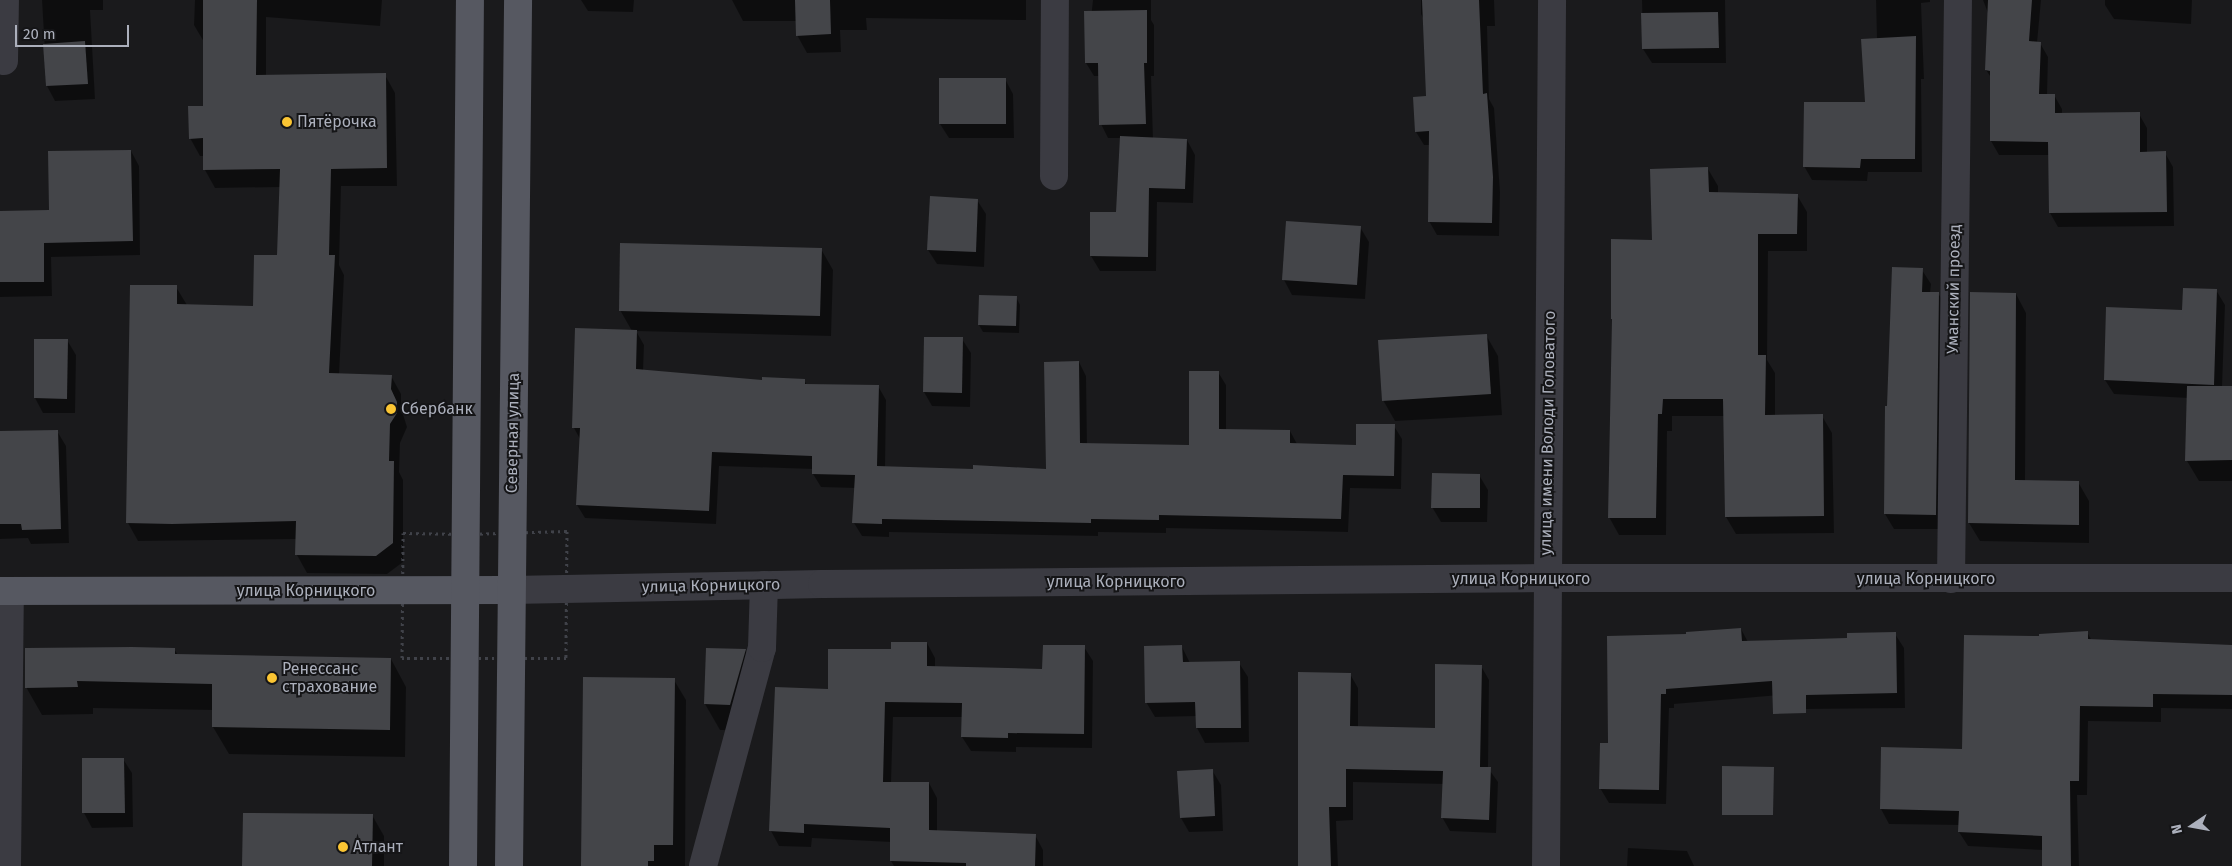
<!DOCTYPE html>
<meta charset="utf-8">
<style>
body{margin:0}
#map{position:relative;width:2232px;height:866px;overflow:hidden;background:#1a1a1c;font-family:"Fira Sans",sans-serif}
div>[style]{position:absolute}
.shadow>*{inset:0;background:#0007}
.building>*{inset:0;background:#444549}
.path>*{height:3px;margin-top:-1.5px;transform-origin:0;background:repeating-linear-gradient(90deg,#404249 0 2.5px,transparent 0 6.5px)}
.minor>*{height:28px;margin:-14px;padding:0 14px;transform-origin:14px;border-radius:14px;background:#3b3b42}
.major>*{height:28px;margin:-14px;padding:0 14px;transform-origin:14px;border-radius:14px;background:#565861}
.dots>*{width:14px;height:14px;translate:-50% -50%;box-sizing:border-box;border:2px solid #151517;border-radius:50%}
span{translate:-50% -50%;white-space:nowrap;text-align:center;line-height:1.15;-webkit-text-stroke:4px #151517;paint-order:stroke}
.poi-label{font-size:16px;color:#acb0bc}
.left{translate:0 -50%;text-align:left}
.street-label{font-size:16px;color:#acb0bc}
.north{position:absolute;left:2167px;top:801px;width:50px;height:50px;-webkit-text-stroke:4px #151517;paint-order:stroke;rotate:258deg;font-size:14px;font-weight:700;line-height:20px;text-align:center;color:#acb0bc}
.north::after{content:'';display:block;margin:auto;width:18px;height:22px;background:#acb0bc;clip-path:polygon(50% 0,100% 100%,50% 72%,0 100%)}
.scale{position:absolute;left:15px;top:25px;width:114px;height:22px;box-sizing:border-box;border:2px solid #acb0bc;border-top:0;padding-left:6px;font-size:15px;line-height:18px;white-space:nowrap;color:#acb0bc;-webkit-text-stroke:4px #151517;paint-order:stroke}
</style>
<div id="map">
<div class="shadow">
<i style="clip-path:polygon(42px 0,103px 0,103px 10px,90px 10px,95px 99px,55px 101px,47px 86px)"></i>
<i style="clip-path:polygon(195px 0,382px 0,380px 26px,266px 17px,266px 76px,385px 75px,395px 93px,397px 186px,341px 186px,339px 265px,344px 275px,339px 375px,391px 376px,401px 394px,401px 408px,407px 427px,400px 443px,399px 472px,403px 480px,403px 562px,387px 574px,307px 573px,297px 555px,297px 539px,138px 541px,128px 523px,176px 287px,187px 305px,255px 307px,278px 256px,280px 187px,215px 188px,205px 170px,204px 156px,200px 156px,190px 138px,204px 108px,204px 42px,194px 25px)"></i>
<i style="clip-path:polygon(581px 0,634px 0,633px 12px,588px 11px)"></i>
<i style="clip-path:polygon(732px 0,1026px 0,1026px 20px,866px 18px,867px 30px,840px 30px,841px 52px,807px 53px,797px 35px,797px 21px,743px 21px)"></i>
<i style="clip-path:polygon(1093px 0,1151px 0,1151px 20px,1154px 25px,1154px 76px,1151px 76px,1153px 139px,1187px 140px,1195px 155px,1193px 203px,1157px 202px,1156px 271px,1100px 271px,1091px 256px,1091px 213px,1117px 213px,1122px 138px,1108px 138px,1101px 124px,1099px 76px,1094px 76px,1086px 63px)"></i>
<i style="clip-path:polygon(1421px 0,1494px 0,1495px 26px,1487px 26px,1489px 99px,1494px 108px,1500px 192px,1499px 236px,1437px 235px,1429px 221px,1430px 145px,1424px 145px,1416px 132px,1427px 98px,1424px 20px,1421px 14px)"></i>
<i style="clip-path:polygon(1642px 0,1725px 0,1726px 63px,1652px 63px,1643px 49px)"></i>
<i style="clip-path:polygon(1876px 0,1930px 0,1930px 2px,1921px 3px,1924px 79px,1921px 79px,1922px 172px,1868px 172px,1867px 181px,1812px 180px,1804px 166px,1867px 104px,1877px 39px)"></i>
<i style="clip-path:polygon(1983px 0,2041px 0,2037px 43px,2040px 43px,2048px 57px,2047px 95px,2054px 95px,2062px 109px,2062px 114px,2139px 114px,2147px 128px,2147px 153px,2165px 153px,2173px 167px,2174px 226px,2058px 227px,2050px 213px,2050px 155px,1999px 155px,1991px 141px,1992px 79px,1986px 70px,1988px 13px)"></i>
<i style="clip-path:polygon(2105px 0,2192px 0,2191px 24px,2114px 19px,2105px 5px)"></i>
<i style="clip-path:polygon(1005px 79px,1013px 94px,1014px 138px,949px 138px,940px 124px)"></i>
<i style="clip-path:polygon(131px 151px,139px 166px,140px 255px,51px 257px,52px 296px,0 297px,0 212px,50px 212px)"></i>
<i style="clip-path:polygon(1708px 169px,1718px 186px,1718px 194px,1797px 195px,1807px 212px,1807px 251px,1768px 251px,1767px 360px,1775px 373px,1775px 416px,1822px 416px,1832px 433px,1834px 533px,1736px 534px,1726px 517px,1724px 416px,1672px 416px,1672px 431px,1667px 431px,1666px 535px,1619px 535px,1609px 517px,1653px 241px)"></i>
<i style="clip-path:polygon(977px 200px,986px 214px,984px 267px,937px 264px,928px 250px)"></i>
<i style="clip-path:polygon(1360px 227px,1369px 242px,1365px 299px,1292px 295px,1284px 280px)"></i>
<i style="clip-path:polygon(821px 249px,833px 270px,831px 336px,636px 331px,644px 345px,643px 371px,763px 382px,804px 380px,807px 385px,878px 386px,886px 400px,885px 468px,1047px 471px,1079px 362px,1086px 376px,1087px 445px,1190px 447px,1218px 372px,1226px 385px,1226px 431px,1290px 431px,1297px 444px,1357px 447px,1394px 426px,1402px 439px,1401px 489px,1350px 488px,1348px 532px,1166px 528px,1166px 533px,1098px 532px,1098px 536px,889px 532px,889px 537px,862px 536px,854px 523px,855px 488px,821px 487px,813px 474px,813px 469px,719px 466px,716px 524px,585px 518px,577px 505px,580px 439px,574px 428px,632px 331px,620px 310px)"></i>
<i style="clip-path:polygon(1922px 270px,1931px 284px,1930px 293px,1938px 293px,1947px 308px,1944px 529px,1894px 529px,1885px 514px,1886px 407px,1888px 407px)"></i>
<i style="clip-path:polygon(2216px 290px,2225px 305px,2222px 387px,2232px 387px,2232px 481px,2199px 481px,2187px 461px,2188px 398px,2114px 394px,2105px 380px,2183px 312px)"></i>
<i style="clip-path:polygon(2016px 294px,2026px 313px,2025px 481px,2078px 482px,2089px 501px,2089px 543px,1980px 541px,1969px 523px)"></i>
<i style="clip-path:polygon(1016px 297px,1020px 305px,1019px 333px,983px 332px,979px 325px)"></i>
<i style="clip-path:polygon(1486px 335px,1498px 356px,1502px 415px,1395px 421px,1383px 400px)"></i>
<i style="clip-path:polygon(962px 339px,971px 353px,970px 407px,932px 406px,924px 392px)"></i>
<i style="clip-path:polygon(35px 340px,67px 340px,76px 355px,75px 413px,43px 413px,35px 398px)"></i>
<i style="clip-path:polygon(57px 431px,66px 446px,69px 543px,31px 544px,28px 538px,0 539px,0 432px)"></i>
<i style="clip-path:polygon(1479px 475px,1488px 490px,1487px 522px,1441px 522px,1432px 507px)"></i>
<i style="clip-path:polygon(1741px 629px,1748px 642px,1848px 639px,1895px 634px,1904px 648px,1905px 708px,1806px 709px,1780px 695px,1674px 704px,1674px 708px,1669px 708px,1666px 804px,1609px 803px,1600px 788px,1610px 744px,1688px 636px)"></i>
<i style="clip-path:polygon(2087px 632px,2092px 641px,2232px 646px,2232px 709px,2161px 708px,2161px 722px,2088px 721px,2087px 795px,2077px 795px,2079px 866px,2044px 866px,2043px 850px,1968px 846px,1959px 832px,1959px 825px,1889px 824px,1881px 809px,1882px 748px,1964px 750px,2040px 637px)"></i>
<i style="clip-path:polygon(927px 643px,935px 658px,935px 668px,1044px 670px,1084px 647px,1093px 661px,1092px 748px,1016px 747px,1016px 752px,971px 751px,962px 737px,963px 717px,893px 717px,891px 783px,929px 783px,937px 798px,937px 832px,1035px 835px,1043px 850px,1043px 866px,894px 866px,891px 861px,891px 842px,812px 838px,811px 847px,779px 846px,771px 831px,829px 691px,892px 650px)"></i>
<i style="clip-path:polygon(1182px 647px,1190px 663px,1239px 663px,1248px 677px,1249px 742px,1205px 743px,1197px 728px,1197px 716px,1155px 717px,1146px 702px)"></i>
<i style="clip-path:polygon(174px 649px,178px 655px,391px 659px,406px 687px,405px 757px,229px 754px,213px 727px,213px 710px,93px 708px,93px 714px,42px 715px,26px 687px)"></i>
<i style="clip-path:polygon(745px 650px,760px 676px,745px 730px,720px 730px,705px 704px)"></i>
<i style="clip-path:polygon(1481px 666px,1489px 680px,1488px 768px,1498px 782px,1496px 833px,1450px 831px,1442px 817px,1444px 784px,1353px 782px,1353px 820px,1336px 821px,1338px 866px,1299px 866px,1350px 674px,1358px 688px,1358px 728px,1436px 729px)"></i>
<i style="clip-path:polygon(674px 680px,686px 700px,685px 866px,582px 866px)"></i>
<i style="clip-path:polygon(123px 759px,132px 773px,133px 827px,92px 828px,84px 813px,83px 760px)"></i>
<i style="clip-path:polygon(1212px 770px,1221px 785px,1223px 831px,1189px 832px,1181px 818px)"></i>
<i style="clip-path:polygon(372px 815px,384px 836px,384px 866px,244px 866px)"></i>
<i style="clip-path:polygon(1628px 848px,1687px 851px,1694px 866px,1627px 866px)"></i>
</div>
<div class="building">
<i style="clip-path:polygon(203px 0,257px 0,256px 75px,386px 73px,387px 168px,331px 169px,329px 255px,335px 255px,329px 373px,392px 375px,391px 389px,397px 402px,397px 413px,390px 424px,389px 461px,394px 461px,393px 543px,376px 556px,295px 555px,296px 521px,172px 524px,126px 523px,130px 285px,177px 285px,177px 304px,253px 306px,254px 255px,277px 255px,280px 169px,203px 170px,203px 138px,189px 139px,188px 106px,203px 106px)"></i>
<i style="clip-path:polygon(795px 0,830px 0,831px 34px,796px 36px)"></i>
<i style="clip-path:polygon(1422px 0,1479px 0,1483px 94px,1487px 93px,1493px 177px,1492px 223px,1428px 222px,1429px 131px,1415px 132px,1413px 97px,1426px 96px)"></i>
<i style="clip-path:polygon(1988px 0,2032px 0,2029px 41px,2041px 42px,2039px 94px,2055px 94px,2055px 113px,2140px 112px,2140px 152px,2166px 151px,2167px 212px,2049px 213px,2048px 142px,1990px 141px,1990px 71px,1985px 70px)"></i>
<i style="clip-path:polygon(1147px 10px,1147px 63px,1144px 63px,1146px 124px,1099px 125px,1098px 63px,1085px 63px,1084px 11px)"></i>
<i style="clip-path:polygon(1718px 12px,1719px 48px,1642px 49px,1641px 13px)"></i>
<i style="clip-path:polygon(1916px 36px,1915px 159px,1861px 159px,1860px 168px,1803px 167px,1804px 102px,1865px 102px,1861px 39px)"></i>
<i style="clip-path:polygon(85px 41px,88px 84px,46px 86px,43px 44px)"></i>
<i style="clip-path:polygon(939px 78px,1006px 78px,1006px 124px,939px 124px)"></i>
<i style="clip-path:polygon(1120px 136px,1187px 139px,1185px 189px,1149px 188px,1148px 257px,1090px 256px,1090px 212px,1116px 212px)"></i>
<i style="clip-path:polygon(131px 150px,133px 241px,44px 243px,44px 282px,0 282px,0 211px,49px 210px,48px 151px)"></i>
<i style="clip-path:polygon(1708px 167px,1709px 192px,1798px 194px,1797px 234px,1758px 234px,1758px 355px,1766px 355px,1765px 415px,1823px 414px,1824px 516px,1725px 517px,1723px 399px,1663px 399px,1662px 414px,1658px 414px,1656px 518px,1608px 518px,1612px 319px,1611px 319px,1611px 239px,1652px 240px,1650px 169px)"></i>
<i style="clip-path:polygon(930px 196px,978px 199px,976px 252px,927px 250px)"></i>
<i style="clip-path:polygon(1286px 221px,1361px 226px,1357px 285px,1282px 280px)"></i>
<i style="clip-path:polygon(620px 243px,822px 248px,820px 316px,619px 311px)"></i>
<i style="clip-path:polygon(1892px 267px,1923px 268px,1922px 292px,1939px 292px,1936px 515px,1884px 514px,1885px 406px,1887px 406px)"></i>
<i style="clip-path:polygon(2183px 288px,2217px 289px,2214px 385px,2104px 380px,2106px 307px,2182px 310px)"></i>
<i style="clip-path:polygon(1970px 292px,2016px 293px,2015px 480px,2079px 481px,2079px 525px,1968px 523px)"></i>
<i style="clip-path:polygon(979px 295px,1017px 296px,1016px 326px,978px 325px)"></i>
<i style="clip-path:polygon(575px 328px,637px 330px,636px 369px,762px 380px,762px 377px,805px 379px,805px 384px,879px 385px,877px 466px,973px 469px,973px 465px,1046px 469px,1044px 362px,1079px 361px,1080px 443px,1189px 445px,1189px 371px,1219px 371px,1219px 429px,1290px 430px,1290px 443px,1356px 445px,1356px 424px,1395px 424px,1394px 476px,1343px 475px,1341px 519px,1159px 515px,1159px 520px,1091px 519px,1091px 523px,882px 519px,882px 524px,852px 523px,855px 475px,812px 474px,812px 456px,712px 452px,709px 511px,576px 505px,580px 428px,572px 428px)"></i>
<i style="clip-path:polygon(1487px 334px,1491px 394px,1382px 401px,1378px 340px)"></i>
<i style="clip-path:polygon(924px 337px,963px 337px,962px 393px,923px 392px)"></i>
<i style="clip-path:polygon(34px 339px,68px 339px,67px 399px,34px 398px)"></i>
<i style="clip-path:polygon(2187px 386px,2232px 386px,2232px 460px,2185px 461px)"></i>
<i style="clip-path:polygon(58px 430px,61px 529px,22px 530px,21px 524px,0 524px,0 431px)"></i>
<i style="clip-path:polygon(1432px 473px,1480px 474px,1480px 508px,1431px 508px)"></i>
<i style="clip-path:polygon(1741px 628px,1742px 641px,1847px 638px,1847px 633px,1896px 632px,1897px 693px,1806px 695px,1806px 713px,1773px 714px,1772px 681px,1666px 689px,1666px 694px,1661px 694px,1659px 790px,1599px 789px,1600px 743px,1608px 743px,1607px 636px,1686px 634px,1686px 632px)"></i>
<i style="clip-path:polygon(2088px 631px,2088px 639px,2232px 645px,2232px 695px,2153px 694px,2153px 707px,2080px 706px,2079px 781px,2070px 781px,2071px 866px,2042px 866px,2042px 836px,1958px 832px,1959px 811px,1880px 809px,1881px 747px,1962px 749px,1964px 635px,2039px 636px,2039px 634px)"></i>
<i style="clip-path:polygon(891px 642px,927px 642px,927px 666px,1042px 669px,1043px 645px,1085px 645px,1084px 734px,1008px 733px,1008px 738px,961px 737px,962px 703px,885px 702px,883px 782px,929px 782px,929px 830px,1036px 834px,1035px 866px,966px 866px,966px 863px,890px 861px,890px 828px,804px 824px,804px 833px,769px 831px,775px 687px,828px 689px,828px 649px,891px 649px)"></i>
<i style="clip-path:polygon(1182px 645px,1183px 662px,1240px 661px,1241px 728px,1196px 728px,1195px 702px,1145px 703px,1144px 646px)"></i>
<i style="clip-path:polygon(132px 647px,175px 648px,175px 654px,391px 658px,390px 730px,212px 727px,212px 684px,77px 681px,78px 687px,25px 688px,25px 648px)"></i>
<i style="clip-path:polygon(706px 648px,746px 649px,730px 705px,704px 704px)"></i>
<i style="clip-path:polygon(1435px 664px,1482px 665px,1480px 767px,1491px 767px,1489px 820px,1441px 818px,1443px 771px,1346px 769px,1346px 807px,1329px 807px,1331px 866px,1298px 866px,1298px 672px,1351px 673px,1350px 726px,1435px 728px)"></i>
<i style="clip-path:polygon(583px 677px,675px 678px,673px 845px,654px 845px,654px 861px,648px 861px,648px 866px,581px 866px)"></i>
<i style="clip-path:polygon(82px 758px,124px 758px,125px 813px,82px 813px)"></i>
<i style="clip-path:polygon(1722px 766px,1774px 767px,1773px 815px,1722px 815px)"></i>
<i style="clip-path:polygon(1213px 769px,1215px 816px,1180px 818px,1177px 771px)"></i>
<i style="clip-path:polygon(243px 813px,373px 814px,372px 866px,242px 866px)"></i>
</div>
<div class="path">
<i style="left:567px;top:531px;width:127px;rotate:90.5deg"></i>
<i style="left:566px;top:658px;width:164px;rotate:180deg"></i>
<i style="left:402px;top:658px;width:125px;rotate:-89.5deg"></i>
<i style="left:403px;top:533px;width:64px;rotate:0.9deg"></i>
<i style="left:467px;top:534px;width:100px;rotate:-1.7deg"></i>
</div>
<div class="minor">
<i style="left:4px;top:61px;width:61px;rotate:-89.1deg"></i>
<i style="left:1054px;top:176px;width:176px;rotate:-89.7deg"></i>
<i style="left:1951px;top:579px;width:579px;rotate:-89.31deg"></i>
<i style="left:511px;top:590px;width:311px;rotate:-1.1deg"></i>
<i style="left:822px;top:584px;width:725px;rotate:-0.47deg"></i>
<i style="left:1547px;top:578px;width:685px"></i>
<i style="left:7px;top:866px;width:275px;rotate:-89.4deg"></i>
<i style="left:703px;top:866px;width:226px;rotate:-74.9deg"></i>
<i style="left:762px;top:648px;width:63px;rotate:-88.2deg"></i>
<i style="left:1546px;top:866px;width:866px;rotate:-89.6deg"></i>
</div>
<div class="major">
<i style="left:0;top:591px;width:511px;rotate:-0.11deg"></i>
<i style="left:463px;top:866px;width:866px;rotate:-89.54deg"></i>
<i style="left:509px;top:866px;width:866px;rotate:-89.4deg"></i>
</div>
<div class="dots">
<i style="left:287px;top:122px;background:#fbc533"></i>
<i style="left:391px;top:409px;background:#fbc533"></i>
<i style="left:272px;top:678px;background:#fbc533"></i>
<i style="left:343px;top:847px;background:#fbc533"></i>
</div>
<div class="poi-label">
<span class="left" style="left:297px;top:122px">Пятёрочка</span>
<span class="left" style="left:401px;top:409px">Сбербанк</span>
<span class="left" style="left:282px;top:678px">Ренессанс<br>страхование</span>
<span class="left" style="left:353px;top:847px">Атлант</span>
</div>
<div class="street-label">
<span style="left:1954px;top:289px;rotate:-89deg">Уманский проезд</span>
<span style="left:513px;top:433px;rotate:-89deg">Северная улица</span>
<span style="left:1548px;top:433px;rotate:-89deg">улица имени Володи Головатого</span>
<span style="left:1521px;top:579px">улица Корницкого</span>
<span style="left:1926px;top:579px">улица Корницкого</span>
<span style="left:1116px;top:582px">улица Корницкого</span>
<span style="left:711px;top:586px;rotate:-1deg">улица Корницкого</span>
<span style="left:306px;top:591px">улица Корницкого</span>
</div>
<div class="north">N</div>
<div class="scale">20 m</div>
</div>
